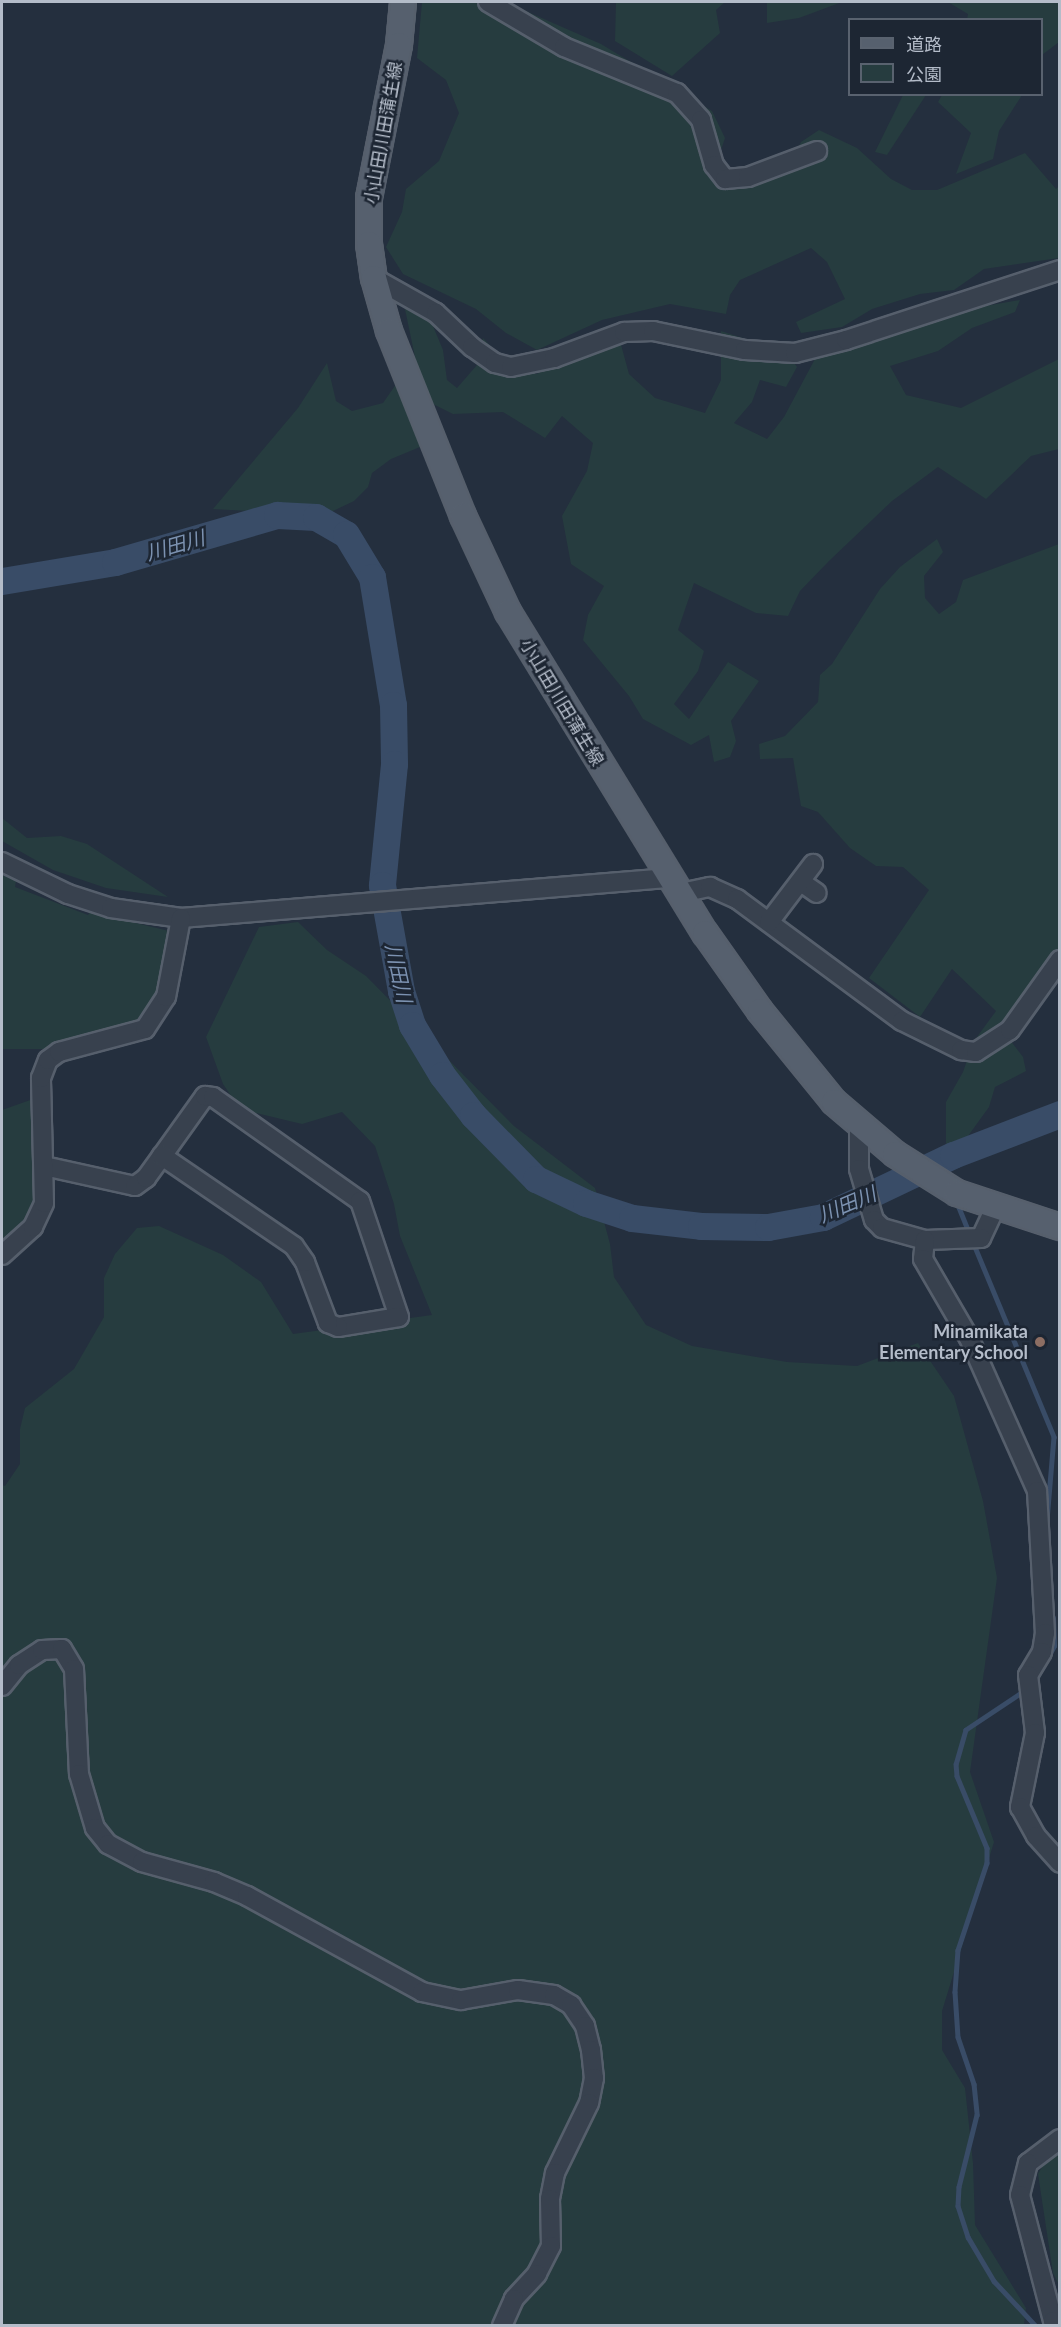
<!DOCTYPE html>
<meta charset="utf-8">
<style>
body{margin:0}
#map{position:relative;width:1061px;height:2327px;overflow:hidden;background:#242f3e;font-family:Lato,"Noto Sans JP",sans-serif}
div>[style]{position:absolute}
.green>*{inset:0;background:#263c3f}
.stream>*{height:4.5px;margin:-2.25px;padding:0 2.25px;transform-origin:2.25px;border-radius:2.25px;background:#394c67}
.river>*{height:27px;margin:-13.5px;padding:0 13.5px;transform-origin:13.5px;border-radius:13.5px;background:#394c67}
.roads{filter:drop-shadow(2px 0 #565f6c) drop-shadow(-2px 0 #565f6c) drop-shadow(0 2px #565f6c) drop-shadow(0 -2px #565f6c)}
.minor>*{height:18px;margin:-9px;padding:0 9px;transform-origin:9px;border-radius:9px;background:#38414e}
.major>*{height:24px;margin:-12px;padding:0 12px;transform-origin:12px;border-radius:12px;background:#56606e}
.dots>*{width:16px;height:16px;translate:-50% -50%;box-sizing:border-box;border:3px solid #1d2633;border-radius:50%}
span{translate:-50% -50%;white-space:nowrap;text-align:center;line-height:1.15;-webkit-text-stroke:5px #1d2633;paint-order:stroke}
.street-label{font-size:18px;color:#b4bcc9}
.poi-label{font-size:18px;color:#b4bcc9;font-weight:700}
.right{translate:-100% -50%;text-align:right}
.water-label{font-size:20px;color:#7c92b1;font-style:italic}
.frame{position:absolute;inset:0;border:3px solid #b4bcc9;pointer-events:none}
.legend{position:absolute;left:848px;top:18px;width:195px;height:78px;box-sizing:border-box;background:#1d2633;border:2px solid #59626f;margin:0;padding:8px 10px;list-style:none;font-size:18px;color:#b4bcc9}
.legend li{display:flex;align-items:center;gap:12px;height:30px}
.legend b{width:30px;border:2px solid #59626f}
</style>
<div id="map">
<div class="green">
<i style="clip-path:polygon(422px 2px,505px 2px,601px 44px,712px 111px,725px 138px,715px 168px,724px 180px,790px 163px,801px 142px,819px 130px,857px 148px,891px 179px,912px 190px,937px 190px,1025px 153px,1056px 189px,1059px 186px,1059px 258px,984px 269px,954px 290px,920px 294px,872px 309px,842px 327px,801px 333px,796px 322px,845px 299px,827px 262px,811px 248px,740px 280px,730px 295px,726px 314px,670px 304px,602px 320px,537px 350px,506px 333px,476px 309px,403px 274px,386px 247px,402px 212px,406px 189px,439px 161px,459px 113px,446px 80px,417px 58px)"></i>
<i style="clip-path:polygon(616px 2px,725px 2px,716px 10px,720px 33px,672px 76px,615px 41px)"></i>
<i style="clip-path:polygon(767px 2px,842px 2px,799px 18px,767px 23px)"></i>
<i style="clip-path:polygon(948px 2px,1059px 2px,1059px 42px,1042px 55px,1042px 20px,967px 19px,968px 14px)"></i>
<i style="clip-path:polygon(903px 95px,926px 95px,887px 155px,875px 152px)"></i>
<i style="clip-path:polygon(942px 95px,1022px 95px,999px 131px,993px 159px,956px 174px,971px 133px,938px 102px)"></i>
<i style="clip-path:polygon(401px 290px,420px 295px,443px 350px,447px 380px,457px 388px,477px 365px,483px 338px,495px 351px,536px 374px,620px 341px,629px 374px,655px 398px,705px 413px,721px 380px,721px 331px,755px 342px,782px 346px,797px 367px,786px 387px,760px 380px,752px 402px,734px 423px,767px 439px,784px 417px,816px 357px,876px 319px,941px 300px,951px 312px,1020px 300px,1015px 312px,972px 328px,938px 351px,890px 366px,906px 395px,961px 408px,1059px 359px,1059px 449px,1031px 456px,986px 499px,938px 467px,892px 501px,829px 561px,800px 591px,788px 616px,756px 613px,694px 583px,678px 630px,704px 651px,698px 671px,674px 704px,689px 719px,728px 662px,759px 681px,731px 721px,736px 741px,730px 757px,714px 762px,709px 735px,691px 745px,643px 719px,629px 696px,583px 640px,588px 615px,604px 586px,571px 564px,562px 516px,587px 471px,593px 443px,562px 416px,545px 438px,503px 412px,453px 414px,433px 404px,420px 381px)"></i>
<i style="clip-path:polygon(327px 363px,336px 401px,352px 411px,383px 403px,399px 380px,420px 433px,420px 447px,391px 459px,372px 473px,368px 487px,354px 501px,331px 512px,299px 507px,249px 511px,213px 509px,298px 408px)"></i>
<i style="clip-path:polygon(937px 539px,943px 552px,924px 576px,925px 598px,939px 614px,956px 602px,963px 580px,1059px 544px,1059px 980px,1015px 1023px,1010px 1040px,1023px 1057px,1026px 1071px,995px 1087px,989px 1107px,963px 1143px,946px 1145px,946px 1102px,963px 1072px,974px 1041px,996px 1011px,952px 969px,920px 1017px,869px 978px,929px 890px,903px 867px,876px 866px,850px 848px,818px 812px,801px 806px,793px 758px,760px 759px,759px 744px,785px 736px,818px 702px,820px 675px,832px 664px,880px 589px,900px 567px)"></i>
<i style="clip-path:polygon(2px 818px,27px 838px,61px 836px,87px 844px,168px 897px,106px 888px,53px 870px,2px 841px)"></i>
<i style="clip-path:polygon(2px 875px,16px 881px,15px 887px,88px 915px,90px 912px,169px 931px,158px 995px,144px 1021px,46px 1049px,2px 1049px)"></i>
<i style="clip-path:polygon(298px 922px,327px 950px,366px 976px,514px 1126px,595px 1188px,610px 1244px,614px 1277px,646px 1325px,692px 1346px,787px 1362px,857px 1366px,918px 1343px,954px 1396px,983px 1501px,997px 1578px,970px 1772px,994px 1842px,942px 2011px,942px 2050px,965px 2088px,973px 2163px,975px 2225px,1026px 2308px,1024px 2325px,2px 2325px,2px 1485px,5px 1486px,20px 1464px,20px 1429px,25px 1408px,74px 1369px,104px 1317px,104px 1278px,115px 1254px,137px 1228px,159px 1226px,223px 1255px,261px 1282px,293px 1334px,432px 1315px,400px 1236px,394px 1204px,375px 1146px,342px 1112px,302px 1124px,240px 1109px,223px 1084px,206px 1037px,259px 927px)"></i>
<i style="clip-path:polygon(36px 1098px,35px 1212px,2px 1259px,2px 1110px)"></i>
<i style="clip-path:polygon(1059px 2148px,1059px 2285px,1053px 2273px,1038px 2174px,1050px 2153px)"></i>
</div>
<div class="stream">
<i style="left:941px;top:1161px;width:16px;rotate:68deg"></i>
<i style="left:956px;top:1200px;width:38px;rotate:68deg"></i>
<i style="left:973px;top:1242px;width:211px;rotate:67.4deg"></i>
<i style="left:1054px;top:1437px;width:83px;rotate:94.8deg"></i>
<i style="left:1034px;top:1682px;width:41px;rotate:-60.9deg"></i>
<i style="left:1054px;top:1646px;width:28px;rotate:-92deg"></i>
<i style="left:1026px;top:1690px;width:72px;rotate:146.3deg"></i>
<i style="left:966px;top:1730px;width:35px;rotate:106deg"></i>
<i style="left:956px;top:1764px;width:12px;rotate:85deg"></i>
<i style="left:957px;top:1776px;width:78px;rotate:67.4deg"></i>
<i style="left:987px;top:1848px;width:15px;rotate:90deg"></i>
<i style="left:987px;top:1863px;width:92px;rotate:108.4deg"></i>
<i style="left:958px;top:1950px;width:42px;rotate:94.1deg"></i>
<i style="left:955px;top:1992px;width:45px;rotate:86.2deg"></i>
<i style="left:958px;top:2037px;width:50px;rotate:71.2deg"></i>
<i style="left:974px;top:2084px;width:31px;rotate:84deg"></i>
<i style="left:977px;top:2115px;width:74px;rotate:104deg"></i>
<i style="left:959px;top:2187px;width:19px;rotate:93deg"></i>
<i style="left:958px;top:2206px;width:33px;rotate:72deg"></i>
<i style="left:968px;top:2237px;width:51px;rotate:59.4deg"></i>
<i style="left:994px;top:2281px;width:62px;rotate:47deg"></i>
</div>
<div class="river">
<i style="left:2px;top:581px;width:115px;rotate:-9.5deg"></i>
<i style="left:115px;top:562px;width:169px;rotate:-16.2deg"></i>
<i style="left:277px;top:515px;width:39px;rotate:3deg"></i>
<i style="left:316px;top:517px;width:34px;rotate:30deg"></i>
<i style="left:346px;top:534px;width:50px;rotate:58.8deg"></i>
<i style="left:372px;top:577px;width:130px;rotate:80.7deg"></i>
<i style="left:393px;top:705px;width:59px;rotate:89deg"></i>
<i style="left:394px;top:764px;width:122px;rotate:95.7deg"></i>
<i style="left:382px;top:885px;width:108px;rotate:79.8deg"></i>
<i style="left:401px;top:991px;width:36px;rotate:72deg"></i>
<i style="left:412px;top:1025px;width:58px;rotate:59deg"></i>
<i style="left:442px;top:1075px;width:51px;rotate:52.2deg"></i>
<i style="left:473px;top:1115px;width:90px;rotate:45.5deg"></i>
<i style="left:536px;top:1179px;width:55px;rotate:25.6deg"></i>
<i style="left:586px;top:1203px;width:48px;rotate:18.1deg"></i>
<i style="left:632px;top:1218px;width:69px;rotate:6.6deg"></i>
<i style="left:701px;top:1226px;width:67px;rotate:0.9deg"></i>
<i style="left:768px;top:1227px;width:56px;rotate:-10.3deg"></i>
<i style="left:823px;top:1217px;width:144px;rotate:-25.5deg"></i>
<i style="left:953px;top:1155px;width:115px;rotate:-21deg"></i>
</div>
<div class="roads">
<div class="minor">
<i style="left:488px;top:2px;width:88px;rotate:30.6deg"></i>
<i style="left:564px;top:47px;width:122px;rotate:22.2deg"></i>
<i style="left:677px;top:93px;width:36px;rotate:48deg"></i>
<i style="left:701px;top:120px;width:47px;rotate:73.9deg"></i>
<i style="left:714px;top:165px;width:18px;rotate:52deg"></i>
<i style="left:725px;top:179px;width:23px;rotate:-5deg"></i>
<i style="left:748px;top:177px;width:74px;rotate:-20.6deg"></i>
<i style="left:374px;top:278px;width:71px;rotate:29.4deg"></i>
<i style="left:436px;top:313px;width:50px;rotate:43.4deg"></i>
<i style="left:472px;top:347px;width:28px;rotate:35deg"></i>
<i style="left:495px;top:363px;width:16px;rotate:14deg"></i>
<i style="left:511px;top:367px;width:44px;rotate:-11.8deg"></i>
<i style="left:554px;top:358px;width:75px;rotate:-20.4deg"></i>
<i style="left:624px;top:332px;width:29px;rotate:-2deg"></i>
<i style="left:653px;top:331px;width:94px;rotate:11.7deg"></i>
<i style="left:745px;top:350px;width:50px;rotate:3.4deg"></i>
<i style="left:795px;top:353px;width:53px;rotate:-14.3deg"></i>
<i style="left:846px;top:340px;width:225px;rotate:-18.1deg"></i>
<i style="left:2px;top:862px;width:73px;rotate:25.9deg"></i>
<i style="left:68px;top:894px;width:45px;rotate:18deg"></i>
<i style="left:111px;top:908px;width:71px;rotate:8.1deg"></i>
<i style="left:181px;top:918px;width:493px;rotate:-4.7deg"></i>
<i style="left:801px;top:882px;width:19px;rotate:35deg"></i>
<i style="left:681px;top:893px;width:30px;rotate:-12deg"></i>
<i style="left:710px;top:887px;width:30px;rotate:24deg"></i>
<i style="left:737px;top:899px;width:205px;rotate:36.5deg"></i>
<i style="left:902px;top:1021px;width:66px;rotate:26.2deg"></i>
<i style="left:961px;top:1050px;width:15px;rotate:8deg"></i>
<i style="left:976px;top:1052px;width:40px;rotate:-32.9deg"></i>
<i style="left:1010px;top:1030px;width:86px;rotate:-54.5deg"></i>
<i style="left:769px;top:922px;width:73px;rotate:-52.8deg"></i>
<i style="left:859px;top:1125px;width:44px;rotate:90deg"></i>
<i style="left:859px;top:1169px;width:53px;rotate:73.6deg"></i>
<i style="left:874px;top:1220px;width:11px;rotate:45deg"></i>
<i style="left:882px;top:1228px;width:45px;rotate:15.6deg"></i>
<i style="left:44px;top:1166px;width:93px;rotate:12.4deg"></i>
<i style="left:135px;top:1186px;width:14px;rotate:-36deg"></i>
<i style="left:146px;top:1178px;width:27px;rotate:-54deg"></i>
<i style="left:162px;top:1156px;width:74px;rotate:-54.4deg"></i>
<i style="left:205px;top:1096px;width:8px;rotate:7deg"></i>
<i style="left:213px;top:1097px;width:180px;rotate:35.3deg"></i>
<i style="left:360px;top:1201px;width:122px;rotate:71.4deg"></i>
<i style="left:399px;top:1317px;width:62px;rotate:170.7deg"></i>
<i style="left:338px;top:1327px;width:11px;rotate:-158deg"></i>
<i style="left:328px;top:1323px;width:65px;rotate:-110.7deg"></i>
<i style="left:305px;top:1262px;width:19px;rotate:-125deg"></i>
<i style="left:294px;top:1246px;width:160px;rotate:-145.7deg"></i>
<i style="left:995px;top:1208px;width:33px;rotate:115deg"></i>
<i style="left:981px;top:1238px;width:56px;rotate:178deg"></i>
<i style="left:925px;top:1240px;width:19px;rotate:96deg"></i>
<i style="left:923px;top:1259px;width:91px;rotate:59.8deg"></i>
<i style="left:969px;top:1338px;width:167px;rotate:66deg"></i>
<i style="left:1037px;top:1491px;width:142px;rotate:86.8deg"></i>
<i style="left:1045px;top:1633px;width:19px;rotate:99deg"></i>
<i style="left:1042px;top:1652px;width:27px;rotate:121deg"></i>
<i style="left:1028px;top:1675px;width:58px;rotate:83.1deg"></i>
<i style="left:1035px;top:1733px;width:76px;rotate:101.5deg"></i>
<i style="left:1020px;top:1807px;width:33px;rotate:61deg"></i>
<i style="left:1036px;top:1836px;width:36px;rotate:48deg"></i>
<i style="left:2px;top:1255px;width:42px;rotate:-42.1deg"></i>
<i style="left:33px;top:1227px;width:26px;rotate:-65deg"></i>
<i style="left:44px;top:1203px;width:125px;rotate:-91.4deg"></i>
<i style="left:41px;top:1078px;width:19px;rotate:-69deg"></i>
<i style="left:48px;top:1060px;width:14px;rotate:-36deg"></i>
<i style="left:59px;top:1052px;width:89px;rotate:-15deg"></i>
<i style="left:145px;top:1029px;width:38px;rotate:-57deg"></i>
<i style="left:166px;top:997px;width:80px;rotate:-79.2deg"></i>
<i style="left:2px;top:1686px;width:27px;rotate:-51deg"></i>
<i style="left:19px;top:1665px;width:27px;rotate:-33deg"></i>
<i style="left:42px;top:1650px;width:20px;rotate:-3deg"></i>
<i style="left:62px;top:1649px;width:23px;rotate:59deg"></i>
<i style="left:74px;top:1669px;width:105px;rotate:87.3deg"></i>
<i style="left:79px;top:1774px;width:56px;rotate:73.5deg"></i>
<i style="left:95px;top:1828px;width:21px;rotate:51deg"></i>
<i style="left:108px;top:1844px;width:38px;rotate:28deg"></i>
<i style="left:142px;top:1862px;width:75px;rotate:15.5deg"></i>
<i style="left:214px;top:1882px;width:36px;rotate:23deg"></i>
<i style="left:247px;top:1896px;width:200px;rotate:28.7deg"></i>
<i style="left:422px;top:1992px;width:40px;rotate:12deg"></i>
<i style="left:461px;top:2000px;width:58px;rotate:-10deg"></i>
<i style="left:518px;top:1990px;width:36px;rotate:8deg"></i>
<i style="left:554px;top:1995px;width:20px;rotate:30deg"></i>
<i style="left:571px;top:2005px;width:25px;rotate:56deg"></i>
<i style="left:585px;top:2026px;width:25px;rotate:76deg"></i>
<i style="left:591px;top:2050px;width:28px;rotate:84deg"></i>
<i style="left:594px;top:2078px;width:25px;rotate:101deg"></i>
<i style="left:589px;top:2103px;width:78px;rotate:115.9deg"></i>
<i style="left:555px;top:2173px;width:26px;rotate:101deg"></i>
<i style="left:550px;top:2199px;width:47px;rotate:88.8deg"></i>
<i style="left:551px;top:2246px;width:31px;rotate:117deg"></i>
<i style="left:537px;top:2274px;width:34px;rotate:133deg"></i>
<i style="left:514px;top:2299px;width:30px;rotate:114deg"></i>
<i style="left:1060px;top:2139px;width:40px;rotate:143deg"></i>
<i style="left:1028px;top:2163px;width:33px;rotate:104deg"></i>
<i style="left:1020px;top:2195px;width:130px;rotate:75.3deg"></i>
<i style="left:1053px;top:2321px;width:7px;rotate:8deg"></i>
</div>
<div class="major">
<i style="left:403px;top:2px;width:43px;rotate:95.3deg"></i>
<i style="left:399px;top:45px;width:156px;rotate:101.1deg"></i>
<i style="left:369px;top:198px;width:46px;rotate:90deg"></i>
<i style="left:369px;top:244px;width:34px;rotate:82deg"></i>
<i style="left:374px;top:278px;width:55px;rotate:74.2deg"></i>
<i style="left:389px;top:331px;width:199px;rotate:68.2deg"></i>
<i style="left:463px;top:516px;width:106px;rotate:64.9deg"></i>
<i style="left:508px;top:612px;width:377px;rotate:58.5deg"></i>
<i style="left:705px;top:933px;width:95px;rotate:54.8deg"></i>
<i style="left:760px;top:1011px;width:117px;rotate:50.9deg"></i>
<i style="left:834px;top:1102px;width:80px;rotate:40.4deg"></i>
<i style="left:895px;top:1154px;width:73px;rotate:32.2deg"></i>
<i style="left:957px;top:1193px;width:108px;rotate:18.3deg"></i>
</div>
</div>
<div class="dots">
<i style="left:1040px;top:1342px;background:#8d6e63"></i>
</div>
<div class="street-label">
<span style="left:383px;top:133px;rotate:-80deg">小山田川田蒲生線</span>
<span style="left:562px;top:702px;rotate:59deg">小山田川田蒲生線</span>
</div>
<div class="poi-label">
<span class="right" style="left:1028px;top:1342px">Minamikata<br>Elementary School</span>
</div>
<div class="water-label">
<span style="left:175px;top:545px;rotate:-16deg">川田川</span>
<span style="left:399px;top:973px;rotate:78deg">川田川</span>
<span style="left:847px;top:1204px;rotate:-23deg">川田川</span>
</div>
<div class="frame"></div>
<ul class="legend">
<li><b style="height:8px;background:#56606e"></b>道路</li>
<li><b style="height:16px;background:#263c3f"></b>公園</li>
</ul>
</div>
